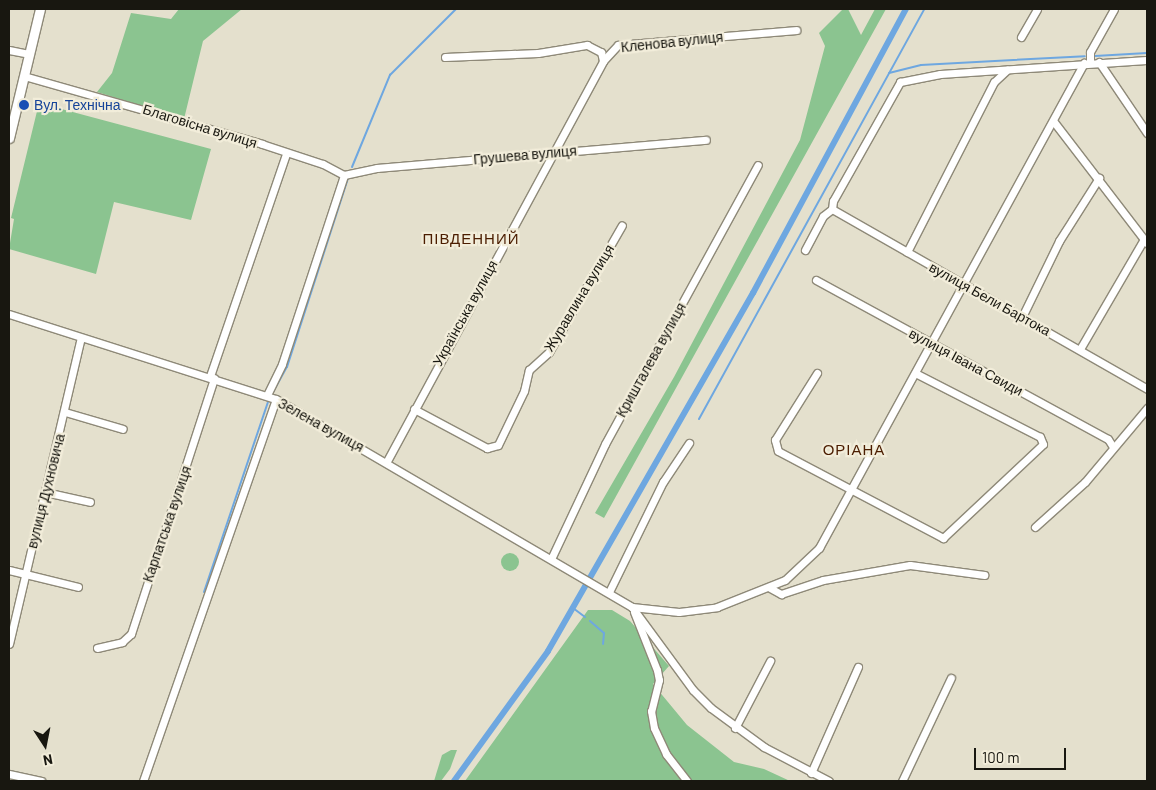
<!DOCTYPE html>
<meta charset="utf-8">
<style>
body{margin:0}
#map{position:relative;width:1156px;height:790px;overflow:hidden;background:#e4e0cd;font-family:Barlow,sans-serif}
div>[style]{position:absolute}
.green>*{inset:0;background:#8bc490}
.round{border-radius:50%}
.stream>*{height:2px;margin:-1px;padding:0 1px;transform-origin:1px;border-radius:1px;background:#6ea7e0}
.canal>*{height:6px;margin:-3px;padding:0 3px;transform-origin:3px;border-radius:3px;background:#6ea7e0}
.roads{filter:drop-shadow(1px 0 #8e8978) drop-shadow(-1px 0 #8e8978) drop-shadow(0 1px #8e8978) drop-shadow(0 -1px #8e8978)}
.minor>*{height:7px;margin:-3.5px;padding:0 3.5px;transform-origin:3.5px;border-radius:3.5px;background:#fff}
.major>*{height:9px;margin:-4.5px;padding:0 4.5px;transform-origin:4.5px;border-radius:4.5px;background:#fff}
.dots>*{width:14px;height:14px;translate:-50% -50%;box-sizing:border-box;border:2px solid #f2edda;border-radius:50%}
span{translate:-50% -50%;white-space:nowrap;text-align:center;line-height:1.15;-webkit-text-stroke:4.5px #f2edda;paint-order:stroke}
.street-label{font-size:14px;color:#181710}
.transit-label{font-size:14px;color:#164399}
.left{translate:0 -50%;text-align:left}
.neighbourhood-label{font-size:15px;color:#4b1d00;letter-spacing:1px}
.frame{position:absolute;inset:0;border:10px solid #181710;pointer-events:none}
.north{position:absolute;left:20px;top:720px;width:50px;height:50px;-webkit-text-stroke:4px #f2edda;paint-order:stroke;rotate:169deg;font-size:14px;font-weight:700;line-height:20px;text-align:center;color:#181710}
.north::after{content:'';display:block;margin:auto;width:18px;height:22px;background:#181710;clip-path:polygon(50% 0,100% 100%,50% 72%,0 100%)}
.scale{position:absolute;left:974px;top:748px;width:92px;height:22px;box-sizing:border-box;border:2px solid #181710;border-top:0;padding-left:6px;font-size:15px;line-height:18px;white-space:nowrap;color:#181710;-webkit-text-stroke:4px #f2edda;paint-order:stroke}
</style>
<div id="map">
<div class="green">
<i style="clip-path:polygon(179px 9px,242px 9px,203px 41px,184px 119px,97px 92px,112px 73px,131px 13px,171px 19px)"></i>
<i style="clip-path:polygon(843px 9px,848px 9px,861px 35px,875px 9px,886px 9px,604px 518px,595px 513px,674px 377px,800px 140px,825px 46px,819px 33px)"></i>
<i style="clip-path:polygon(39px 103px,211px 149px,191px 220px,114px 202px,96px 274px,9px 249px,14px 219px,11px 218px)"></i>
<i class="round" style="left:501px;top:553px;width:18px;height:18px"></i>
<i style="clip-path:polygon(588px 610px,612px 610px,630px 621px,669px 666px,653px 684px,687px 725px,734px 762px,764px 769px,790px 781px,465px 781px)"></i>
<i style="clip-path:polygon(451px 750px,457px 750px,450px 769px,441px 781px,434px 781px,442px 755px)"></i>
</div>
<div class="stream">
<i style="left:1095px;top:56px;width:52px;rotate:-3.3deg"></i>
<i style="left:889px;top:73px;width:33px;rotate:-14deg"></i>
<i style="left:921px;top:65px;width:164px;rotate:-3.1deg"></i>
<i style="left:352px;top:167px;width:100px;rotate:-67.6deg"></i>
<i style="left:390px;top:75px;width:93px;rotate:-45deg"></i>
<i style="left:273px;top:392px;width:29px;rotate:-61deg"></i>
<i style="left:287px;top:367px;width:199px;rotate:-72.1deg"></i>
<i style="left:699px;top:419px;width:468px;rotate:-61.2deg"></i>
<i style="left:204px;top:592px;width:200px;rotate:-71.4deg"></i>
<i style="left:573px;top:608px;width:15px;rotate:37deg"></i>
<i style="left:590px;top:621px;width:18px;rotate:41deg"></i>
<i style="left:604px;top:633px;width:11px;rotate:95deg"></i>
</div>
<div class="canal">
<i style="left:454px;top:781px;width:160px;rotate:-54.1deg"></i>
<i style="left:548px;top:651px;width:413px;rotate:-60.2deg"></i>
<i style="left:753px;top:293px;width:323px;rotate:-61.7deg"></i>
</div>
<div class="roads">
<div class="minor">
<i style="left:1021px;top:37px;width:32px;rotate:-60deg"></i>
<i style="left:9px;top:50px;width:20px;rotate:11deg"></i>
<i style="left:445px;top:57px;width:93px;rotate:-2.5deg"></i>
<i style="left:538px;top:53px;width:50px;rotate:-9.3deg"></i>
<i style="left:587px;top:45px;width:16px;rotate:27deg"></i>
<i style="left:601px;top:52px;width:9px;rotate:77deg"></i>
<i style="left:603px;top:61px;width:22px;rotate:-47deg"></i>
<i style="left:618px;top:45px;width:179px;rotate:-4.8deg"></i>
<i style="left:1090px;top:62px;width:10px;rotate:-90deg"></i>
<i style="left:1090px;top:52px;width:49px;rotate:-60.8deg"></i>
<i style="left:1099px;top:62px;width:86px;rotate:55.9deg"></i>
<i style="left:24px;top:76px;width:248px;rotate:15.9deg"></i>
<i style="left:262px;top:144px;width:64px;rotate:18.2deg"></i>
<i style="left:323px;top:164px;width:24px;rotate:28deg"></i>
<i style="left:1054px;top:122px;width:153px;rotate:52.5deg"></i>
<i style="left:344px;top:175px;width:34px;rotate:-12deg"></i>
<i style="left:377px;top:168px;width:330px;rotate:-4.9deg"></i>
<i style="left:832px;top:209px;width:363px;rotate:29.7deg"></i>
<i style="left:805px;top:250px;width:38px;rotate:-62deg"></i>
<i style="left:823px;top:216px;width:11px;rotate:-38deg"></i>
<i style="left:832px;top:209px;width:8px;rotate:-83deg"></i>
<i style="left:833px;top:201px;width:137px;rotate:-60.6deg"></i>
<i style="left:900px;top:82px;width:41px;rotate:-11.3deg"></i>
<i style="left:940px;top:74px;width:207px;rotate:-3.9deg"></i>
<i style="left:907px;top:252px;width:191px;rotate:-62.9deg"></i>
<i style="left:994px;top:82px;width:18px;rotate:-43deg"></i>
<i style="left:816px;top:280px;width:332px;rotate:28.6deg"></i>
<i style="left:1108px;top:439px;width:9px;rotate:58deg"></i>
<i style="left:9px;top:314px;width:280px;rotate:17.7deg"></i>
<i style="left:276px;top:399px;width:412px;rotate:30.3deg"></i>
<i style="left:632px;top:607px;width:47px;rotate:6.1deg"></i>
<i style="left:679px;top:612px;width:38px;rotate:-7deg"></i>
<i style="left:717px;top:607px;width:73px;rotate:-21.7deg"></i>
<i style="left:785px;top:580px;width:47px;rotate:-43.3deg"></i>
<i style="left:819px;top:548px;width:553px;rotate:-61.35deg"></i>
<i style="left:1022px;top:317px;width:85px;rotate:-64deg"></i>
<i style="left:1059px;top:241px;width:75px;rotate:-57.6deg"></i>
<i style="left:1080px;top:349px;width:127px;rotate:-59.8deg"></i>
<i style="left:817px;top:373px;width:79px;rotate:122.1deg"></i>
<i style="left:775px;top:440px;width:11px;rotate:75deg"></i>
<i style="left:778px;top:451px;width:187px;rotate:27.8deg"></i>
<i style="left:943px;top:538px;width:137px;rotate:-43.2deg"></i>
<i style="left:1043px;top:444px;width:8px;rotate:-113deg"></i>
<i style="left:1040px;top:437px;width:140px;rotate:-152.9deg"></i>
<i style="left:210px;top:376px;width:235px;rotate:-71.1deg"></i>
<i style="left:267px;top:395px;width:34px;rotate:-64deg"></i>
<i style="left:282px;top:364px;width:199px;rotate:-71.8deg"></i>
<i style="left:414px;top:409px;width:83px;rotate:28.1deg"></i>
<i style="left:487px;top:448px;width:11px;rotate:-15deg"></i>
<i style="left:498px;top:445px;width:60px;rotate:-64.3deg"></i>
<i style="left:524px;top:391px;width:22px;rotate:-77deg"></i>
<i style="left:529px;top:370px;width:27px;rotate:-42deg"></i>
<i style="left:549px;top:352px;width:146px;rotate:-60.1deg"></i>
<i style="left:65px;top:412px;width:60px;rotate:16.3deg"></i>
<i style="left:387px;top:461px;width:455px;rotate:-61.6deg"></i>
<i style="left:45px;top:492px;width:46px;rotate:12.5deg"></i>
<i style="left:1035px;top:527px;width:67px;rotate:-42deg"></i>
<i style="left:1085px;top:482px;width:97px;rotate:-50deg"></i>
<i style="left:551px;top:559px;width:127px;rotate:-64.8deg"></i>
<i style="left:605px;top:444px;width:318px;rotate:-61.3deg"></i>
<i style="left:9px;top:570px;width:71px;rotate:13.8deg"></i>
<i style="left:770px;top:588px;width:13px;rotate:29deg"></i>
<i style="left:781px;top:594px;width:44px;rotate:-18.4deg"></i>
<i style="left:823px;top:580px;width:88px;rotate:-9.8deg"></i>
<i style="left:910px;top:565px;width:75px;rotate:7.7deg"></i>
<i style="left:609px;top:592px;width:123px;rotate:-63.9deg"></i>
<i style="left:663px;top:482px;width:47px;rotate:-56.3deg"></i>
<i style="left:632px;top:607px;width:103px;rotate:53.7deg"></i>
<i style="left:693px;top:690px;width:25px;rotate:45deg"></i>
<i style="left:711px;top:708px;width:66px;rotate:36.3deg"></i>
<i style="left:764px;top:747px;width:73px;rotate:27.6deg"></i>
<i style="left:634px;top:612px;width:62px;rotate:68.4deg"></i>
<i style="left:657px;top:670px;width:10px;rotate:79deg"></i>
<i style="left:659px;top:680px;width:32px;rotate:104deg"></i>
<i style="left:651px;top:711px;width:17px;rotate:80deg"></i>
<i style="left:654px;top:728px;width:29px;rotate:65deg"></i>
<i style="left:666px;top:754px;width:34px;rotate:52deg"></i>
<i style="left:9px;top:644px;width:314px;rotate:-76.8deg"></i>
<i style="left:97px;top:648px;width:26px;rotate:-13deg"></i>
<i style="left:122px;top:642px;width:12px;rotate:-42deg"></i>
<i style="left:131px;top:634px;width:269px;rotate:-72deg"></i>
<i style="left:735px;top:728px;width:76px;rotate:-62.4deg"></i>
<i style="left:811px;top:773px;width:116px;rotate:-66.1deg"></i>
<i style="left:9px;top:774px;width:33px;rotate:12deg"></i>
<i style="left:143px;top:781px;width:404px;rotate:-70.8deg"></i>
<i style="left:902px;top:781px;width:114px;rotate:-64.6deg"></i>
</div>
<div class="major">
<i style="left:9px;top:138px;width:133px;rotate:-76.5deg"></i>
</div>
</div>
<div class="dots">
<i style="left:24px;top:105px;background:#1a4fb4"></i>
</div>
<div class="street-label">
<span style="left:672px;top:42px;rotate:-6deg">Кленова вулиця</span>
<span style="left:200px;top:126px;rotate:17deg">Благовісна вулиця</span>
<span style="left:525px;top:155px;rotate:-5deg">Грушева вулиця</span>
<span style="left:579px;top:298px;rotate:-59deg">Журавлина вулиця</span>
<span style="left:990px;top:299px;rotate:29deg">вулиця Бели Бартока</span>
<span style="left:465px;top:313px;rotate:-61deg">Українська вулиця</span>
<span style="left:651px;top:360px;rotate:-61deg">Кришталева вулиця</span>
<span style="left:966px;top:362px;rotate:28deg">вулиця Івана Свиди</span>
<span style="left:321px;top:425px;rotate:29deg">Зелена вулиця</span>
<span style="left:46px;top:491px;rotate:-76deg">вулиця Духновича</span>
<span style="left:167px;top:524px;rotate:-71deg">Карпатська вулиця</span>
</div>
<div class="transit-label">
<span class="left" style="left:34px;top:105px">Вул. Технічна</span>
</div>
<div class="neighbourhood-label">
<span style="left:471px;top:239px">ПІВДЕННИЙ</span>
<span style="left:854px;top:450px">ОРІАНА</span>
</div>
<div class="frame"></div>
<div class="north">N</div>
<div class="scale">100 m</div>
</div>
